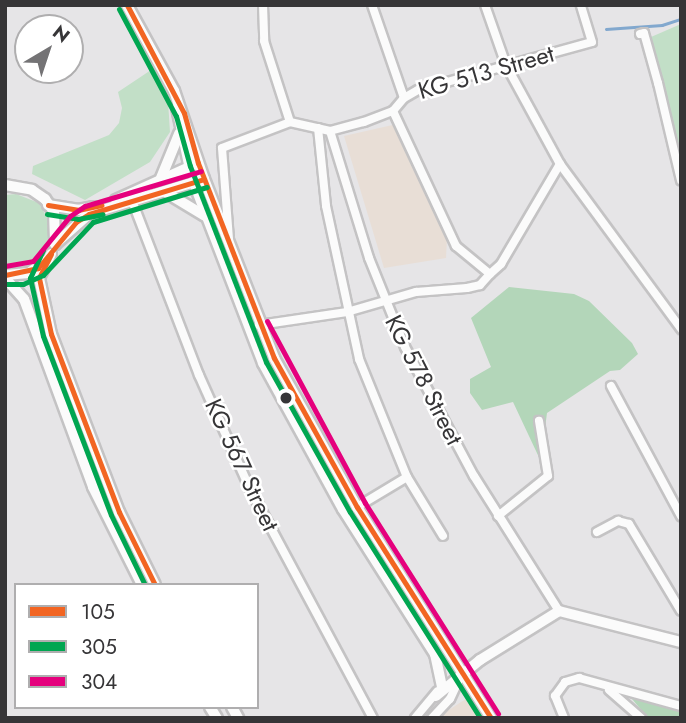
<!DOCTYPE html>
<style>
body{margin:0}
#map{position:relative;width:686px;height:723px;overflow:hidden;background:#e6e5e7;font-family:Jost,sans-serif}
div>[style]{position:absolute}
.education>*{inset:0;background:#e8ded6}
.green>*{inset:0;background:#c2dfc7}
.forest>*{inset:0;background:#b3d6b9}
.stream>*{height:2.5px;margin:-1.25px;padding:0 1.25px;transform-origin:1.25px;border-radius:1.25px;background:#82a8ce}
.roads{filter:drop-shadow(2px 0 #c4c3c4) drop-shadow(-2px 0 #c4c3c4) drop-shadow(0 2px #c4c3c4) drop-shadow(0 -2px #c4c3c4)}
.minor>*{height:8px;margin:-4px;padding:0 4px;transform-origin:4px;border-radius:4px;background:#fbfbfb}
.tertiary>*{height:10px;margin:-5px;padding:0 5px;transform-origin:5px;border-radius:5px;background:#fbfbfb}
.secondary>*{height:10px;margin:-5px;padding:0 5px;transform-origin:5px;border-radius:5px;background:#fbfbfb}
.bus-1>*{height:5px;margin:-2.5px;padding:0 2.5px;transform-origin:2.5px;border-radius:2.5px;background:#f26522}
.bus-2>*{height:5px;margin:-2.5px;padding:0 2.5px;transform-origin:2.5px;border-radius:2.5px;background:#00a651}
.bus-3>*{height:5px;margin:-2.5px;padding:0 2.5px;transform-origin:2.5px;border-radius:2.5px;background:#e5007d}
.dots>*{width:19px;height:19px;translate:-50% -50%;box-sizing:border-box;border:4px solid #fff;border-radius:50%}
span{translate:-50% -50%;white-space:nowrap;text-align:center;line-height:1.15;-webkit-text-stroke:5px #fff;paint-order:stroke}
.street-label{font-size:24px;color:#363537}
.frame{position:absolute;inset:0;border:7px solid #363537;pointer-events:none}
.legend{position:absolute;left:14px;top:583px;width:245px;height:126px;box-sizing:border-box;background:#fff;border:2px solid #afaeaf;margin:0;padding:9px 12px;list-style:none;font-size:21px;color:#363537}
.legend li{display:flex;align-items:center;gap:14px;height:35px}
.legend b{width:35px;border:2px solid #afaeaf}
.north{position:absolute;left:14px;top:14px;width:70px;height:70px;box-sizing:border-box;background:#fff;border:2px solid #afaeaf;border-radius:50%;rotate:39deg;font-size:19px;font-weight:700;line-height:28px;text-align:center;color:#363537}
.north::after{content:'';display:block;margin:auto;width:24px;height:32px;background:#747375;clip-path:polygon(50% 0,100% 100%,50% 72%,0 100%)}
</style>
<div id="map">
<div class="education">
<i style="clip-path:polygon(397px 124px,447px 238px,446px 258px,384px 268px,344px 136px)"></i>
<i style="clip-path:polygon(470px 697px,485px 718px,437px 718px,461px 702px)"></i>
</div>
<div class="green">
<i style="clip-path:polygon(681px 24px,681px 167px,651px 37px)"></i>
<i style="clip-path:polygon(154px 68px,167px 86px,170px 132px,150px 162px,85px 200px,32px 174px,33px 166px,109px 135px,119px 123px,122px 108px,118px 92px)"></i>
<i style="clip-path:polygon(16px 194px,39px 203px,51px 225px,47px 249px,29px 265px,17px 268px,5px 267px,5px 195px)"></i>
</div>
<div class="forest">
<i style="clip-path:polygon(509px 287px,574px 294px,589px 301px,632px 343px,638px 354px,620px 370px,610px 371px,547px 413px,544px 436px,550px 452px,544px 468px,513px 402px,482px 410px,470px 393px,470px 379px,491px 367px,471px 318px)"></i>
<i style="clip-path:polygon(627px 693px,681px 707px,681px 718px,648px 718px)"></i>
</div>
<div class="stream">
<i style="left:606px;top:29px;width:56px;rotate:-4.1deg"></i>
<i style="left:662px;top:25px;width:20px;rotate:-18deg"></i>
</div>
<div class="roads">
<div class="minor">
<i style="left:263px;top:5px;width:36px;rotate:88deg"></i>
<i style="left:264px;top:41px;width:85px;rotate:72.2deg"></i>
<i style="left:372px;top:5px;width:98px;rotate:71deg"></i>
<i style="left:485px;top:5px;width:64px;rotate:70.7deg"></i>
<i style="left:506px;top:65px;width:113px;rotate:61.4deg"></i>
<i style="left:560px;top:164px;width:205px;rotate:53.7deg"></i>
<i style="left:640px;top:34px;width:4px;rotate:-14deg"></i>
<i style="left:644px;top:33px;width:52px;rotate:74.4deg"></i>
<i style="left:658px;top:83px;width:100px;rotate:76.7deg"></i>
<i style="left:393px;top:111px;width:149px;rotate:65deg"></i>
<i style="left:456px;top:246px;width:44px;rotate:39.5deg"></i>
<i style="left:490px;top:274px;width:15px;rotate:-42deg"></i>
<i style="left:501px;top:264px;width:116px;rotate:-59.5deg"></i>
<i style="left:318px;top:128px;width:78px;rotate:84.1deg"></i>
<i style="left:326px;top:206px;width:157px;rotate:77.8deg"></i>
<i style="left:359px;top:359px;width:127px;rotate:67.9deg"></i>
<i style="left:407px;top:477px;width:58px;rotate:149deg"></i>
<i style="left:330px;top:131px;width:133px;rotate:72.9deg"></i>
<i style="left:369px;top:258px;width:96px;rotate:68deg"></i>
<i style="left:405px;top:347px;width:146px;rotate:61.9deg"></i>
<i style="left:474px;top:476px;width:160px;rotate:57.8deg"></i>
<i style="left:131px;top:198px;width:190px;rotate:69deg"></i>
<i style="left:199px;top:375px;width:125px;rotate:65.9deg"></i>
<i style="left:250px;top:489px;width:260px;rotate:61.8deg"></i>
<i style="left:229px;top:239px;width:91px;rotate:-94.4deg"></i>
<i style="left:222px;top:148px;width:73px;rotate:-20.9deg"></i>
<i style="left:290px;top:122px;width:41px;rotate:12.7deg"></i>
<i style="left:330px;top:131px;width:35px;rotate:-15deg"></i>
<i style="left:364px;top:122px;width:31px;rotate:-21deg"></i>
<i style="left:393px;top:111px;width:17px;rotate:-50deg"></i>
<i style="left:404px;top:98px;width:16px;rotate:-30deg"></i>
<i style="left:418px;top:90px;width:180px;rotate:-15.4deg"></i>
<i style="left:592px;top:42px;width:39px;rotate:-107deg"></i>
<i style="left:259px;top:325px;width:89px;rotate:-8.4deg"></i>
<i style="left:347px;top:312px;width:72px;rotate:-16.2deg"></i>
<i style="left:416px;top:292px;width:51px;rotate:-4.5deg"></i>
<i style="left:467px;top:288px;width:13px;rotate:-13deg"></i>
<i style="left:480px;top:285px;width:15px;rotate:-48deg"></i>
<i style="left:611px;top:386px;width:148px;rotate:61.7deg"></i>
<i style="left:407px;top:477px;width:69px;rotate:58.6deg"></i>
<i style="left:498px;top:516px;width:64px;rotate:-38.7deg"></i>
<i style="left:548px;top:476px;width:56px;rotate:-99.3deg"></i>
<i style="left:597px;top:532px;width:24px;rotate:-28deg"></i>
<i style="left:618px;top:521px;width:11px;rotate:15deg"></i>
<i style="left:629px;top:524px;width:101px;rotate:59.1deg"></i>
<i style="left:609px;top:690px;width:43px;rotate:41.2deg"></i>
<i style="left:415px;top:718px;width:35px;rotate:-50deg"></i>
<i style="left:432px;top:718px;width:26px;rotate:-47deg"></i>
<i style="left:450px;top:699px;width:23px;rotate:-65deg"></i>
<i style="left:564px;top:718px;width:24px;rotate:-112deg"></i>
<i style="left:555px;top:696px;width:17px;rotate:-54deg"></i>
<i style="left:565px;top:682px;width:15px;rotate:-16deg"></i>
<i style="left:579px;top:678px;width:106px;rotate:15.4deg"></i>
</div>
<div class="tertiary">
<i style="left:204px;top:179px;width:192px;rotate:68.6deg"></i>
<i style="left:274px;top:358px;width:171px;rotate:60.9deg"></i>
<i style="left:357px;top:507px;width:250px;rotate:57.6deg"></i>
<i style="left:194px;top:183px;width:193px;rotate:69deg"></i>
<i style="left:263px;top:363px;width:166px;rotate:61.3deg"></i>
<i style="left:343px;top:509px;width:172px;rotate:57.6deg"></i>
<i style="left:435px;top:654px;width:33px;rotate:78deg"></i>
<i style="left:436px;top:696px;width:57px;rotate:-39.3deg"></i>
<i style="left:480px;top:660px;width:93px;rotate:-31.8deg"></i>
<i style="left:559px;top:611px;width:126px;rotate:14.3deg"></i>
</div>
<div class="secondary">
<i style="left:177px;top:108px;width:67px;rotate:78deg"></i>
<i style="left:161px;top:178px;width:48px;rotate:-67.8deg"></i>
<i style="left:5px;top:185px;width:27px;rotate:10deg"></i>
<i style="left:32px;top:190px;width:16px;rotate:35deg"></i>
<i style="left:45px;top:199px;width:16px;rotate:55deg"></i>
<i style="left:54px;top:212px;width:32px;rotate:88deg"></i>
<i style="left:167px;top:193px;width:44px;rotate:31.2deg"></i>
<i style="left:116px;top:200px;width:90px;rotate:-24.3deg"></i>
<i style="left:48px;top:205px;width:30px;rotate:9deg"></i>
<i style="left:78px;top:210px;width:16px;rotate:-11deg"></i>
<i style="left:55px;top:244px;width:45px;rotate:-41.4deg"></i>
<i style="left:89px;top:214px;width:120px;rotate:-16.9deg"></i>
<i style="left:204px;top:179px;width:93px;rotate:-108.8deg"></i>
<i style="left:174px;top:91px;width:98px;rotate:-118.7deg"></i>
<i style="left:51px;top:254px;width:27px;rotate:117deg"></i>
<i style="left:39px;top:278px;width:57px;rotate:77.9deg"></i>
<i style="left:51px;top:334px;width:191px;rotate:69.1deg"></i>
<i style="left:119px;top:512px;width:81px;rotate:63.7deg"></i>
<i style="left:5px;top:275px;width:24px;rotate:-5deg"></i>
<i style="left:29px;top:273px;width:20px;rotate:-37deg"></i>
<i style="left:5px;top:278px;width:28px;rotate:48deg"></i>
<i style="left:24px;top:299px;width:200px;rotate:69.8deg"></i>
<i style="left:93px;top:487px;width:110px;rotate:63.4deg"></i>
<i style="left:210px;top:707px;width:13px;rotate:58deg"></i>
<i style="left:232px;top:707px;width:13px;rotate:61deg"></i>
</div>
</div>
<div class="bus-1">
<i style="left:127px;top:5px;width:122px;rotate:62.2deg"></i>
<i style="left:184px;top:113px;width:52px;rotate:74.4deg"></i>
<i style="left:198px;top:163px;width:209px;rotate:68.7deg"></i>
<i style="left:274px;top:358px;width:171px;rotate:60.9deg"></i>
<i style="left:357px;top:507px;width:250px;rotate:57.6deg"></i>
<i style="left:48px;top:205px;width:30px;rotate:9deg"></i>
<i style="left:78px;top:210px;width:24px;rotate:-12deg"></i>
<i style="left:51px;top:254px;width:27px;rotate:117deg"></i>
<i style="left:39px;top:278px;width:57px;rotate:77.9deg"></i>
<i style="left:51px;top:334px;width:191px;rotate:69.1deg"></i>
<i style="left:119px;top:512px;width:81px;rotate:63.7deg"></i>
<i style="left:5px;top:275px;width:34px;rotate:-12deg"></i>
<i style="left:38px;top:268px;width:60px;rotate:-50.4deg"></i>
<i style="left:76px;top:222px;width:15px;rotate:-32deg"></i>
<i style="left:89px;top:214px;width:120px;rotate:-16.9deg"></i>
</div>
<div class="bus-2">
<i style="left:119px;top:9px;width:121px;rotate:62deg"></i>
<i style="left:176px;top:116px;width:52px;rotate:74.4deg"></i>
<i style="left:190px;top:166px;width:210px;rotate:68.8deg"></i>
<i style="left:266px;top:362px;width:172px;rotate:60.8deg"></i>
<i style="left:350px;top:512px;width:244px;rotate:57.7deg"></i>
<i style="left:47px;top:214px;width:31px;rotate:9deg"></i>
<i style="left:78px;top:219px;width:25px;rotate:-11deg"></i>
<i style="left:43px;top:250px;width:31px;rotate:115deg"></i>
<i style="left:30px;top:278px;width:59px;rotate:77.4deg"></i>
<i style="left:43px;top:336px;width:191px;rotate:69.2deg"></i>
<i style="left:111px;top:515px;width:78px;rotate:64.1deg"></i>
<i style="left:5px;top:284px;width:18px"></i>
<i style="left:23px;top:284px;width:22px;rotate:-24deg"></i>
<i style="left:43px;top:275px;width:73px;rotate:-46.7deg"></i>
<i style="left:93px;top:222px;width:119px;rotate:-17.1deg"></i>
</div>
<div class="bus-3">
<i style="left:5px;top:266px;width:28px;rotate:-10deg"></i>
<i style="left:33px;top:261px;width:58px;rotate:-50.6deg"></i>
<i style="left:70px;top:216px;width:18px;rotate:-34deg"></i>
<i style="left:85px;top:206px;width:121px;rotate:-16.8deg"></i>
<i style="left:267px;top:321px;width:207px;rotate:61.7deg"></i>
<i style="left:365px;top:503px;width:249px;rotate:57.7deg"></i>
</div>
<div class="dots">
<i style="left:286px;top:398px;background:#363537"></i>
</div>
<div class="street-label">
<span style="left:486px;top:72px;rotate:-16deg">KG 513 Street</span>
<span style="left:424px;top:380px;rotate:63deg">KG 578 Street</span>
<span style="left:242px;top:465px;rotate:65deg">KG 567 Street</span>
</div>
<div class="frame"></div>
<ul class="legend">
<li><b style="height:9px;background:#f26522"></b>105</li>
<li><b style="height:9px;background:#00a651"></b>305</li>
<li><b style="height:9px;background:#e5007d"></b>304</li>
</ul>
<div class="north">N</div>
</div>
